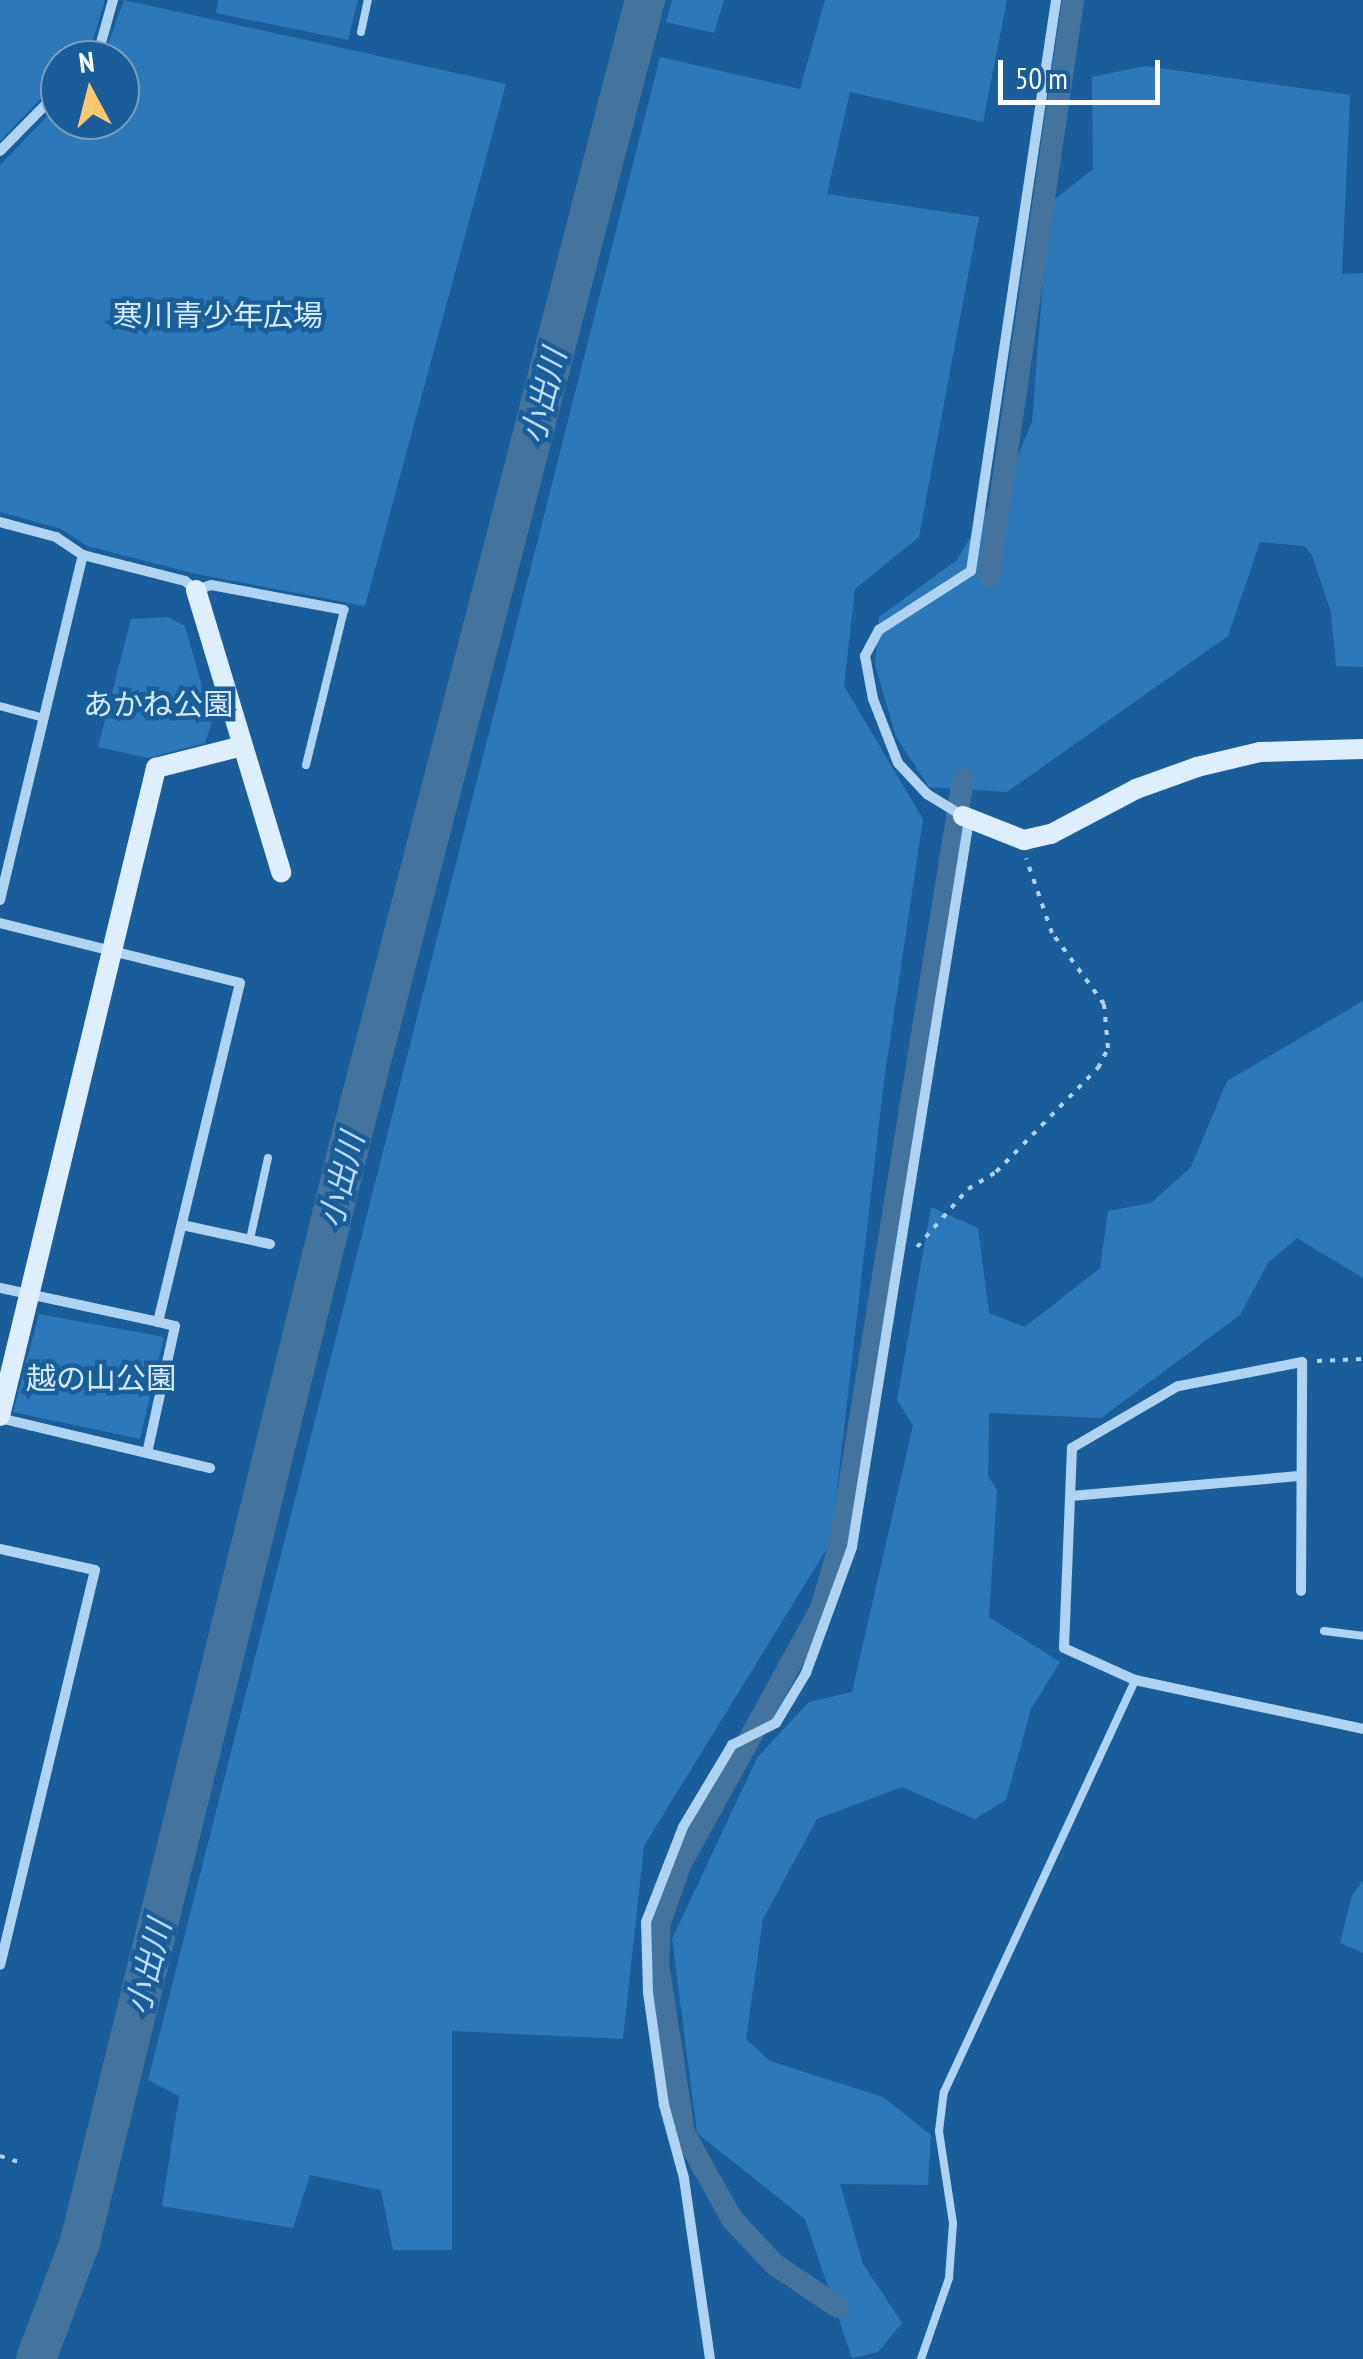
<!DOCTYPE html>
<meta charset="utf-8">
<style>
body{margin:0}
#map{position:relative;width:1363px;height:2359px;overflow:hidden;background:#195e9a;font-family:"PT Sans Narrow","Noto Sans JP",sans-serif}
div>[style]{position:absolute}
.green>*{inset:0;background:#2d78b8}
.canal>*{height:22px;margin:-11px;padding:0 11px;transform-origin:11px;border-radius:11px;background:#44749e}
.river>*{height:40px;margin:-20px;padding:0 20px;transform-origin:20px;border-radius:20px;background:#44749e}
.path>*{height:4px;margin-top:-2px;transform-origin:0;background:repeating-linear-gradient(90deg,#afd3f1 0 5px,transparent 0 13px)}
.lane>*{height:8px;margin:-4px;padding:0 4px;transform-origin:4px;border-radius:4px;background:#afd3f1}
.street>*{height:10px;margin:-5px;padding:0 5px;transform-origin:5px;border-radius:5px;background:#afd3f1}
.secondary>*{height:20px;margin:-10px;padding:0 10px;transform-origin:10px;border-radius:10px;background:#deeefc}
span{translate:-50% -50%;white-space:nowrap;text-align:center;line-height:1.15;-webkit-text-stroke:9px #195e9a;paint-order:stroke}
.park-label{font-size:30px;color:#d7ebfc}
.water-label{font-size:32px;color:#bcddf8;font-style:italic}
.north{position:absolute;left:40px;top:40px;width:100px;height:100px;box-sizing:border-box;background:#195e9a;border:2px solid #759ec2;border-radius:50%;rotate:353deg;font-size:28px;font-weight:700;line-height:40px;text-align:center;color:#fff}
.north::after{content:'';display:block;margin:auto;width:35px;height:45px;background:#ffc86f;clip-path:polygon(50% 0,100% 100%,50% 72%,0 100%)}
.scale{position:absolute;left:998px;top:60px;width:162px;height:45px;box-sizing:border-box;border:5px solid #fff;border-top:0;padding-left:12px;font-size:30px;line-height:35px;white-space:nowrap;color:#fff;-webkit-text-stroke:8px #195e9a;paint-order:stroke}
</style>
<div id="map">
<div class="green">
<i style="clip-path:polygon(0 0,105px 0,91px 47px,78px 60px,60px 60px,60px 79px,0 141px)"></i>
<i style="clip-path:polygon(124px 0,506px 84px,365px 606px,196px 574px,87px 546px,61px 529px,0 512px,0 165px,60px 103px,60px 120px,120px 120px,120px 60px,102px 60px)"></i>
<i style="clip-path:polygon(218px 0,358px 0,348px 40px,216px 13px)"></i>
<i style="clip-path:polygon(672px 0,724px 0,714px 33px,666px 22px)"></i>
<i style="clip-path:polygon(825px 0,1007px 0,983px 122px,850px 92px,827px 194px,979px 217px,919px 537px,855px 589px,844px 686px,923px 819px,884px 1081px,831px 1542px,644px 1846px,623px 2039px,452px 2031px,452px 2250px,393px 2250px,381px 2190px,310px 2175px,293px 2228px,162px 2206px,179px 2096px,148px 2080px,660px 57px,800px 89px)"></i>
<i style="clip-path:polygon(1145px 66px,1350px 95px,1342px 274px,1363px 273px,1363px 667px,1336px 666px,1331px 612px,1312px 555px,1304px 546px,1260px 542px,1228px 636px,1007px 792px,929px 787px,896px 737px,875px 665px,879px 617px,957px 560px,1016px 460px,1032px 422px,1049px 204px,1093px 169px,1092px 77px)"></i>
<i style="clip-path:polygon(168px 617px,185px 626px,212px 722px,205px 743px,148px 758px,98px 747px,131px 619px)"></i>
<i style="clip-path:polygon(1363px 1001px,1363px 1278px,1297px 1238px,1268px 1263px,1240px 1315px,1101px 1418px,989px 1413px,988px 1476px,997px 1490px,989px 1617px,1060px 1662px,1031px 1709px,1006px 1800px,975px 1819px,902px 1787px,817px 1819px,763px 1919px,746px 2039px,770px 2061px,883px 2097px,931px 2135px,928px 2185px,840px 2184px,863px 2264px,902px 2323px,878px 2352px,852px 2358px,805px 2219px,697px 2133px,672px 1939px,757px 1758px,809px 1702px,852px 1692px,913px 1425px,897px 1400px,931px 1207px,978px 1228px,989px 1313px,1025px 1327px,1100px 1268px,1108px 1211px,1151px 1203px,1191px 1167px,1227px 1081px)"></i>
<i style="clip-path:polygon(39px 1314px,164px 1337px,140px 1439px,13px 1412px)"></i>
<i style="clip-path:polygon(1363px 1881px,1363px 1953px,1340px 1943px,1352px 1895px)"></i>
</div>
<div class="canal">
<i style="left:989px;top:576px;width:582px;rotate:-81.7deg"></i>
<i style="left:838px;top:2307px;width:77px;rotate:-146.1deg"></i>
<i style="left:774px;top:2264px;width:62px;rotate:-133deg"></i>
<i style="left:732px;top:2219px;width:98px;rotate:-119.2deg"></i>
<i style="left:684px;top:2133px;width:172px;rotate:-98.7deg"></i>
<i style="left:658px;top:1963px;width:41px;rotate:-87.2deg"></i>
<i style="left:660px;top:1922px;width:60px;rotate:-70.7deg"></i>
<i style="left:680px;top:1865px;width:292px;rotate:-61.2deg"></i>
<i style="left:821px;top:1609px;width:69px;rotate:-73.9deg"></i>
<i style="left:840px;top:1543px;width:773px;rotate:-80.84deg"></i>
</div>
<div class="river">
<i style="left:36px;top:2359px;width:125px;rotate:-69.4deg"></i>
<i style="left:80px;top:2242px;width:1129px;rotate:-76.21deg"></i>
<i style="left:349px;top:1146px;width:1184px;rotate:-75.52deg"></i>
</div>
<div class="path">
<i style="left:917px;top:1247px;width:77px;rotate:-48.7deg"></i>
<i style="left:968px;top:1189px;width:33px;rotate:-31deg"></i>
<i style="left:996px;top:1172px;width:146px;rotate:-45.6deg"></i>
<i style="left:1098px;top:1068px;width:22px;rotate:-63deg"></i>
<i style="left:1108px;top:1048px;width:44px;rotate:-95.2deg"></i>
<i style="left:1104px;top:1004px;width:88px;rotate:-126.2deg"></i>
<i style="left:1052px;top:933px;width:79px;rotate:-109.1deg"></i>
<i style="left:1317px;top:1361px;width:46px;rotate:-2.5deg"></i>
<i style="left:0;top:2156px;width:20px;rotate:18deg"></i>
</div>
<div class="lane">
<i style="left:361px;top:32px;width:33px;rotate:-78deg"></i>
<i style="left:0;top:706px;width:46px;rotate:15.3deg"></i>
<i style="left:306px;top:765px;width:160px;rotate:-76.2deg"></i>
<i style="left:250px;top:1239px;width:83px;rotate:-77.5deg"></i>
<i style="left:1324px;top:1631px;width:39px;rotate:7deg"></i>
<i style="left:921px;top:2359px;width:86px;rotate:-70.9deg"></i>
<i style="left:949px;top:2278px;width:55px;rotate:-85.8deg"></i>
<i style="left:953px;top:2223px;width:93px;rotate:-98.7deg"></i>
<i style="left:939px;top:2131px;width:39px;rotate:-83deg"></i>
<i style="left:944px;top:2092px;width:454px;rotate:-65.1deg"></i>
</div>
<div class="street">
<i style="left:89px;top:60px;width:14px;rotate:-45deg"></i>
<i style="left:99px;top:50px;width:52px;rotate:-74.4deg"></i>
<i style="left:0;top:151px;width:86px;rotate:-45.5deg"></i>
<i style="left:0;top:522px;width:58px;rotate:15deg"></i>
<i style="left:56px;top:537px;width:32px;rotate:34deg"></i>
<i style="left:83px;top:555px;width:105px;rotate:14.3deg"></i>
<i style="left:185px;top:581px;width:14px;rotate:39deg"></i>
<i style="left:196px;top:590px;width:16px;rotate:-18deg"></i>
<i style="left:211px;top:585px;width:135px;rotate:10.6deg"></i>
<i style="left:963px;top:816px;width:42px;rotate:-148.6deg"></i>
<i style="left:927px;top:794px;width:42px;rotate:-133.1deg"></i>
<i style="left:898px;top:763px;width:69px;rotate:-111.3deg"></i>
<i style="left:873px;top:699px;width:44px;rotate:-100.5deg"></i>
<i style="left:865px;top:656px;width:30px;rotate:-62deg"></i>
<i style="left:879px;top:630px;width:109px;rotate:-32.7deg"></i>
<i style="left:971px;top:571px;width:577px;rotate:-81.53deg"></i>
<i style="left:0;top:900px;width:355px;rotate:-76.5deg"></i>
<i style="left:0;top:923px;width:247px;rotate:14deg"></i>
<i style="left:240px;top:983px;width:349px;rotate:103.6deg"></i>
<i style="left:158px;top:1322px;width:17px;rotate:13deg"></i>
<i style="left:175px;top:1326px;width:130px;rotate:102.4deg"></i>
<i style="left:182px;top:1225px;width:90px;rotate:12.2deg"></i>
<i style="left:0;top:1288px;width:162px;rotate:12.1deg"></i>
<i style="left:0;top:1418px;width:216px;rotate:13.4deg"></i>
<i style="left:1071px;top:1496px;width:229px;rotate:-5deg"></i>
<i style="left:0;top:1549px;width:97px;rotate:12.5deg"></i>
<i style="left:95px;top:1570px;width:406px;rotate:103.5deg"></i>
<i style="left:1301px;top:1591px;width:229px;rotate:-89.7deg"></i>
<i style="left:1302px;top:1362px;width:126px;rotate:169deg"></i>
<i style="left:1178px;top:1386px;width:123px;rotate:149.7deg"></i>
<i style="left:1072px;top:1448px;width:200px;rotate:92.3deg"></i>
<i style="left:1064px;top:1648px;width:78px;rotate:24.3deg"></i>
<i style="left:1135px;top:1680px;width:233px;rotate:12.1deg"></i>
<i style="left:710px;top:2359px;width:183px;rotate:-98.2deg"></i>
<i style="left:684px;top:2178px;width:76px;rotate:-105.3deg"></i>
<i style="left:664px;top:2105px;width:114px;rotate:-98.1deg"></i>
<i style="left:648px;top:1992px;width:70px;rotate:-91.6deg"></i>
<i style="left:646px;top:1922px;width:102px;rotate:-68.7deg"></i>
<i style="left:683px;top:1827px;width:96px;rotate:-59.1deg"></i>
<i style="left:732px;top:1745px;width:49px;rotate:-26.6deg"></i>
<i style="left:776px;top:1723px;width:58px;rotate:-59deg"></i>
<i style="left:806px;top:1673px;width:134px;rotate:-69.9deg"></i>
<i style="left:852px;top:1547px;width:736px;rotate:-80.86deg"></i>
</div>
<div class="secondary">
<i style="left:196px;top:590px;width:295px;rotate:73.2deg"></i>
<i style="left:963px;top:816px;width:66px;rotate:21.5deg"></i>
<i style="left:1024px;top:840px;width:28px;rotate:-13deg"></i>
<i style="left:1051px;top:834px;width:96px;rotate:-27.9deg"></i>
<i style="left:1136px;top:789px;width:65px;rotate:-19.8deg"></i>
<i style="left:1197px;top:767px;width:65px;rotate:-13.4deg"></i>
<i style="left:1260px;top:752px;width:103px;rotate:-1.7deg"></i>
<i style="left:0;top:1416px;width:667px;rotate:-76.46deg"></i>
<i style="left:156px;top:768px;width:89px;rotate:-14.3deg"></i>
</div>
<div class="park-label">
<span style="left:218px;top:315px">寒川青少年広場</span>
<span style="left:158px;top:704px">あかね公園</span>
<span style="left:101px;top:1378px">越の山公園</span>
</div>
<div class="water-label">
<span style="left:543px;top:396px;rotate:-76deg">小出川</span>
<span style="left:341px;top:1180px;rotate:-76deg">小出川</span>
<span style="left:148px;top:1967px;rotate:-76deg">小出川</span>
</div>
<div class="north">N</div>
<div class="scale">50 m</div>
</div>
